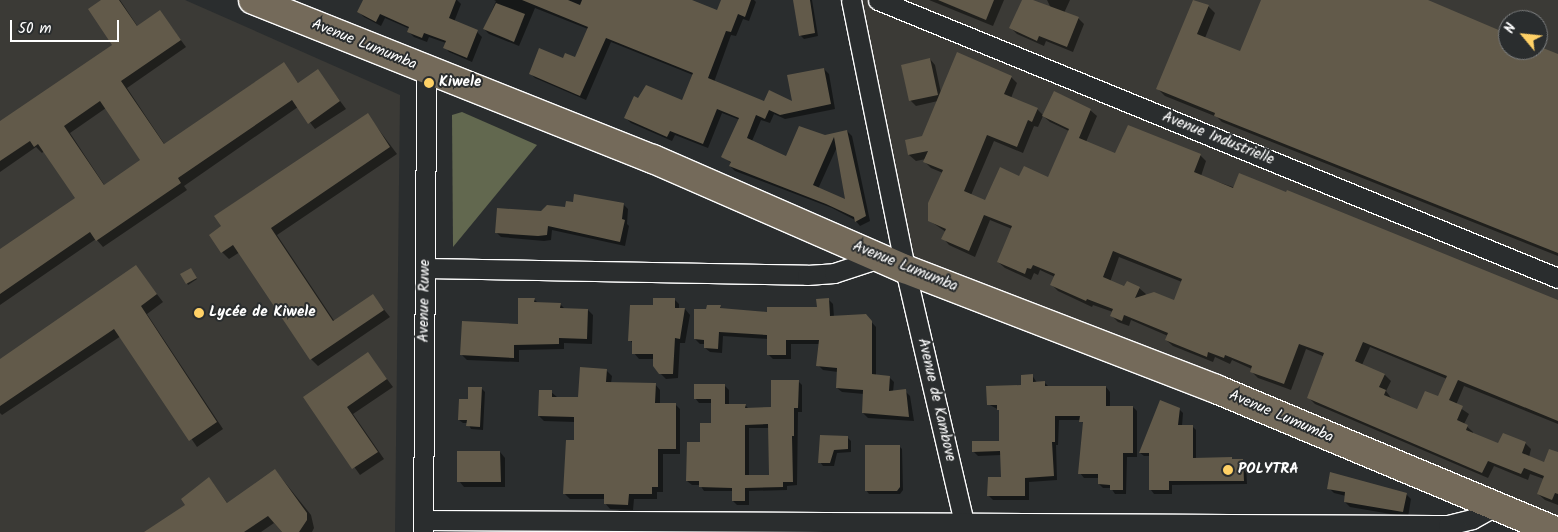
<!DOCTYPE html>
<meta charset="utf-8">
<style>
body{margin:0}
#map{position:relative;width:1558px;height:532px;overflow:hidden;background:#2a2d2e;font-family:Kalam,sans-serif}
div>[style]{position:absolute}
.built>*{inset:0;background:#3b3a36}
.green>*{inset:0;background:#62684f}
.shadow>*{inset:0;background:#0007}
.building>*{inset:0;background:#625a4a}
.roads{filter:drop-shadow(1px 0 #fff) drop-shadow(-1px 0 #fff) drop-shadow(0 1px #fff) drop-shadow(0 -1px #fff)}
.minor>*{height:19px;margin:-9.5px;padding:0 9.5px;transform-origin:9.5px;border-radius:9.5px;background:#2a2d2e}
.highway>*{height:28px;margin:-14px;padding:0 14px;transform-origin:14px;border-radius:14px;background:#746a5a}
.dots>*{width:14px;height:14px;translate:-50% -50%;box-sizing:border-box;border:2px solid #2a2d2e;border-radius:50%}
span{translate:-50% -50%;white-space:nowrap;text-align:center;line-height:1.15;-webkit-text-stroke:4px #2a2d2e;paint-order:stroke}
.street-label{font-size:15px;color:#fff}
.poi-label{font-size:15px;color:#fff;font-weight:700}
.left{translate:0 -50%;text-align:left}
.north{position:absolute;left:1498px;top:10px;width:50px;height:50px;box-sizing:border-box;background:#2a2d2e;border:1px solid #7f8182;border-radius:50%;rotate:298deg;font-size:14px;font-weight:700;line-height:20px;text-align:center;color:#fff}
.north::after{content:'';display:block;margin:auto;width:18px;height:22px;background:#ffd166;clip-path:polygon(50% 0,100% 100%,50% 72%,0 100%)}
.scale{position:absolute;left:10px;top:20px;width:109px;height:22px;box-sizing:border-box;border:2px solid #fff;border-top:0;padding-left:6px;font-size:15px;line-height:18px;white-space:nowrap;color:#fff;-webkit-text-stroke:4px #2a2d2e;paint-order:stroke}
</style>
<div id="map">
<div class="built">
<i style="clip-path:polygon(0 0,185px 0,400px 95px,395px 532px,0 532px)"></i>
<i style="clip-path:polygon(evenodd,850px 0,1558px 0,1558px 519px,909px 254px,850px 0,1508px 20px,1538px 20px,1538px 50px,1508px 50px,1508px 20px)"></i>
</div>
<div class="green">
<i style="clip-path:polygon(462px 112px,537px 145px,453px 247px,452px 115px)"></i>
</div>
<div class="shadow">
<i style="clip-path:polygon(evenodd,103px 0,120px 0,138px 27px,160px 12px,186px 47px,127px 88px,165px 145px,283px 63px,299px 84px,318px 71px,346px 109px,315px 129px,298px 107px,184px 186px,187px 190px,103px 247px,96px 239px,0 305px,0 251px,77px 198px,44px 151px,42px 153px,36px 147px,0 172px,0 123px,113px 45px,103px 0,106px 108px,142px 161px,105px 186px,70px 133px,106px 108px)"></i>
<i style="clip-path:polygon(365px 0,457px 0,461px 4px,454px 22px,477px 32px,482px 37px,472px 62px,449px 52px,445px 47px,446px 43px,429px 37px,427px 42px,414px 37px,409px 32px,410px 29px,385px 18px,381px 26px,364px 17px,359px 12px)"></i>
<i style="clip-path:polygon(evenodd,494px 0,687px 0,718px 12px,723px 0,754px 0,756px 2px,749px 21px,743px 19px,736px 36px,731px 35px,714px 82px,765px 103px,794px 103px,824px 69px,829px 74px,835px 109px,785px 119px,774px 114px,770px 123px,761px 120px,752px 141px,787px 158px,825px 137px,847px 131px,852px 136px,870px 221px,860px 226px,855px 220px,832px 208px,735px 171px,730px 166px,731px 163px,722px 156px,740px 120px,722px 113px,708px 148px,675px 135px,672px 141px,631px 123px,626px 118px,683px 102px,693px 75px,611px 42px,586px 100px,535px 78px,530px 73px,563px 60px,576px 58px,588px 29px,535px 8px,519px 46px,489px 34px,484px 29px,496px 1px,494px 0,837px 147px,847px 201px,818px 189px,837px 147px)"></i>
<i style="clip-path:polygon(794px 0,812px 0,818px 36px,804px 39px,800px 35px)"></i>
<i style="clip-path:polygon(929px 0,1004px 0,993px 26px)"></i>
<i style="clip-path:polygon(1023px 0,1030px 0,1052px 10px,1047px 0,1070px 0,1064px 13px,1078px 18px,1084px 24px,1073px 52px,1046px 41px,1044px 46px,1017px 34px,1011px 28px)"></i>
<i style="clip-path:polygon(1262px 0,1424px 0,1508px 35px,1508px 50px,1538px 50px,1538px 47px,1558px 56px,1558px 256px,1222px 122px,1217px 117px,1165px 96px,1158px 89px,1208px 6px,1215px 13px,1205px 38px,1241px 53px)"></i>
<i style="clip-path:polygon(evenodd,930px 59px,935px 65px,941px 93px,1011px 77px,1017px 83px,1011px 98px,1037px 109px,1044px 116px,1090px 110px,1097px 116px,1086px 142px,1116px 155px,1200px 155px,1206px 161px,1201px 176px,1558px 301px,1558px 424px,1464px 386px,1456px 405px,1469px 414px,1464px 424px,1473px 432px,1473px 434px,1499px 444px,1525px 443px,1531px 449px,1529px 457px,1544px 463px,1558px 454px,1558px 505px,1545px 500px,1538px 494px,1544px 479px,1530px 474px,1528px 480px,1494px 466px,1488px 478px,1315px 404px,1309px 398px,1325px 357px,1306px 349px,1291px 390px,1258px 378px,1251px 371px,1252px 369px,1232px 360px,1230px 364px,1215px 357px,1213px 362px,1173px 346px,1166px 340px,1168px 336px,1131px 320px,1129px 326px,1118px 322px,1111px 315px,1113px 312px,1093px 305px,1092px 307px,1058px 291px,1052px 285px,1055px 277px,1040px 270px,1038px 275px,1034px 273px,1031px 280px,1005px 268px,998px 262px,1012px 229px,990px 220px,975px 257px,949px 245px,943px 238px,946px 232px,930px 221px,943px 173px,931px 168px,925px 162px,926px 159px,916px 161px,909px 155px,906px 141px,923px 137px,938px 101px,916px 106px,911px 101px,903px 66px,930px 59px,1043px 116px,1050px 122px,1069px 131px,1049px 178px,1020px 178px,986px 201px,971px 195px,994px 141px,1023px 153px,1034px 126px,1038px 127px,1043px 116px,930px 59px,1119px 257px,1182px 282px,1175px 302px,1145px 296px,1146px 294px,1139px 288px,1125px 288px,1110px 282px,1119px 257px,930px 59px,1370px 347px,1447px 379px,1439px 398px,1418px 411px,1391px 398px,1386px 391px,1391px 381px,1385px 375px,1362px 365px,1370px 347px)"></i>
<i style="clip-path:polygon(367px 114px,397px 154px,277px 235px,335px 322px,373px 296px,390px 317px,318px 366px,311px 359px,240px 252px,229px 259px,222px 252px)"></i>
<i style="clip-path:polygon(623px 204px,628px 209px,627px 224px,629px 226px,625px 246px,552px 230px,551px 240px,544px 241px,501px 237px,496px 232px,541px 213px)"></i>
<i style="clip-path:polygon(136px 267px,163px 302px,147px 314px,223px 429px,197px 447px,121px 336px,2px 415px,0 413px,0 360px)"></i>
<i style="clip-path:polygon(192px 271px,197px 279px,188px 285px,187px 283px)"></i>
<i style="clip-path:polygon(534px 299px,539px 304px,560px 304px,565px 309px,588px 310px,593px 315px,592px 344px,564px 343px,564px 349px,519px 350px,519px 362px,467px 360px,462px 355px,519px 325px)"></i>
<i style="clip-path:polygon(674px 299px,679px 304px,679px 309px,685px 309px,690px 315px,685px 343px,680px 343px,678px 378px,666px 379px,660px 373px,654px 359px,639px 359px,634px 353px,633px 344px,630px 340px,654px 307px)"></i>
<i style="clip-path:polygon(829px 300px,833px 304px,834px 317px,865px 315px,876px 327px,876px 376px,889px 377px,894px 382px,893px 392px,905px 391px,910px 396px,914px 421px,868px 418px,863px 413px,864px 394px,842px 392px,837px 388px,838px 372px,823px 370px,818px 365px,820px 344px,791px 344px,791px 359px,773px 359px,768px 354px,768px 339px,723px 336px,722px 353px,710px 352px,705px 348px,705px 344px,700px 344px,695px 339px,708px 310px,720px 307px,723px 310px,768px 313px,818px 308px)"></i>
<i style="clip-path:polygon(368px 354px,393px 387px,353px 414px,384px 459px,360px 475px,305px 398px)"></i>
<i style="clip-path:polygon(606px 370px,612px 376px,611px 383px,655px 384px,660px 390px,660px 404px,675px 404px,680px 409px,680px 454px,663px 454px,663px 492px,657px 492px,657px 499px,634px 499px,633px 510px,610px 509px,605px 503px,605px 499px,570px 499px,564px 493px,575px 441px,575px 422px,544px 421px,539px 416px,551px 392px,557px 397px,579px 399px)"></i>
<i style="clip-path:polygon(1032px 375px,1037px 383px,1045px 383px,1049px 387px,1106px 387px,1110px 392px,1110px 407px,1133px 407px,1137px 411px,1137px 457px,1127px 457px,1126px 494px,1115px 494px,1111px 488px,1103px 488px,1099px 484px,1099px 478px,1084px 478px,1080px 473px,1084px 424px,1081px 420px,1059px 420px,1058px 445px,1056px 445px,1057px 480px,1029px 482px,1029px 500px,993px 500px,989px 496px,1002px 478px,1001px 455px,978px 456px,974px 452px,1000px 442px,1001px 411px,988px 404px,1023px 386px)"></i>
<i style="clip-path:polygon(evenodd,798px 381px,802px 385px,802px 412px,798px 412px,797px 485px,787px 486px,787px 490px,749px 491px,749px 505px,737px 505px,733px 501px,733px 491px,704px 491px,700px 485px,692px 485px,687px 481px,701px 443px,712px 424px,713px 403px,699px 403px,695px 398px,725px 386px,729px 390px,729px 405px,745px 405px,749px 409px,772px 408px,798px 381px,749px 428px,769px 428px,770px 476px,749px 476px,749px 428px)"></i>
<i style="clip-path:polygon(481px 388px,485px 392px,483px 430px,471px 429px,468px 423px,463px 423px,459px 420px,469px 400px)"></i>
<i style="clip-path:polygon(1179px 409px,1183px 413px,1182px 426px,1192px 426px,1196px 430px,1196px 459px,1231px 458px,1234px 460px,1242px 460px,1246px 464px,1247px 484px,1172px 485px,1172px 494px,1154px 494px,1151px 490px,1150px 456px,1144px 456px,1140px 453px)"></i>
<i style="clip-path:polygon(848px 438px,851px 441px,851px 452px,837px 453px,834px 466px,823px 466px,820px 462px)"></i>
<i style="clip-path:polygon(899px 446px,902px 449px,903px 490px,900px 494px,869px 494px,866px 490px)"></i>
<i style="clip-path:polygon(500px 452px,505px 458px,505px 487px,464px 487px,459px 481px)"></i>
<i style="clip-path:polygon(275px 470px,311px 515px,314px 528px,312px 532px,282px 532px,274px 523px,261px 532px,147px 532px,186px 505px,209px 478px,228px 504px)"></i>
<i style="clip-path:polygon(1329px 488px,1406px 494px,1411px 499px,1408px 517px,1350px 507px,1345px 502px,1346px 496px,1334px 493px)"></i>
</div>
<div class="building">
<i style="clip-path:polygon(evenodd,101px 0,119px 0,137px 26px,160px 10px,181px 40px,121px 81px,164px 144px,284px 62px,298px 83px,318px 69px,340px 101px,308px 124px,292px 100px,178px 178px,181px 183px,96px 241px,90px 232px,0 294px,0 249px,75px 198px,38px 144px,34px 147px,30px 141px,0 161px,0 121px,112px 45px,88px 9px,101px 0,100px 101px,140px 160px,104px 185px,64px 126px,100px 101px)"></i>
<i style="clip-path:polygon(363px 0,456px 0,449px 18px,478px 30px,467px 58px,443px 48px,446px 41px,424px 33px,422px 38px,407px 32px,409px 27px,380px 14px,376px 22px,357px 12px)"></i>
<i style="clip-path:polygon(evenodd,522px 0,568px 0,580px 5px,582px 0,692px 0,717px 10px,721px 0,751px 0,745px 17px,738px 14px,731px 32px,726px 31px,708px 78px,764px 101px,769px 90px,792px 101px,787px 75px,824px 68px,831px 104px,780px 115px,769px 110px,765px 119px,756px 115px,747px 138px,786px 156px,799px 126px,825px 135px,847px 130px,866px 216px,855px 222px,854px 217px,826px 204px,729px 166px,731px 162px,721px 157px,739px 118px,717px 109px,703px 144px,670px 131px,667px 137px,624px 118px,634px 96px,638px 98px,646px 85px,682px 100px,693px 73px,606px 38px,580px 96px,529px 74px,539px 48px,563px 58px,565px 53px,575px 57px,588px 27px,522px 0,834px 137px,845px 199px,813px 185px,834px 137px)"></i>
<i style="clip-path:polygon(793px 0,810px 0,815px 33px,799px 36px)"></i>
<i style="clip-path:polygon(938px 0,994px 0,986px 20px)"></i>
<i style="clip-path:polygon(1022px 0,1033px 0,1079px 17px,1067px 47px,1039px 36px,1037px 41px,1009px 28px)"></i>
<i style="clip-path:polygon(1193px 0,1209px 5px,1197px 34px,1240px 51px,1261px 0,1428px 0,1508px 34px,1508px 50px,1538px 50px,1538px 46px,1558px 54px,1558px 253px,1214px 116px,1215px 113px,1156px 89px)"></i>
<i style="clip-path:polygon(496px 3px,525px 14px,514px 42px,483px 29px)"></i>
<i style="clip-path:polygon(evenodd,957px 52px,1012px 76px,1004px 94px,1038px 108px,1032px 122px,1028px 120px,1017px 147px,987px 135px,964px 191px,985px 200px,1000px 167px,1019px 176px,1024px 166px,1048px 177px,1069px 129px,1042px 116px,1054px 91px,1091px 109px,1079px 138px,1115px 153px,1128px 125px,1201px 154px,1194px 172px,1233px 188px,1239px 173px,1286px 192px,1287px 190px,1558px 300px,1558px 421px,1458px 380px,1449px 400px,1463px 406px,1457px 420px,1468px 425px,1466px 430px,1498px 443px,1503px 433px,1526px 442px,1522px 453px,1544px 462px,1549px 449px,1558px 452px,1558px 494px,1555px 493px,1552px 500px,1537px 494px,1544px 476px,1524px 468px,1521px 474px,1488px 461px,1482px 473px,1307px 398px,1324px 353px,1299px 344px,1284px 384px,1250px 372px,1252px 366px,1225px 355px,1224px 358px,1208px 352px,1207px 357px,1165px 340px,1168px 333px,1124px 315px,1122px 321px,1110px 316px,1113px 309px,1087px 299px,1086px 301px,1050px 285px,1055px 274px,1033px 265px,1031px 269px,1027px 268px,1025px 274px,997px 262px,1012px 226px,984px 215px,969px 251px,941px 239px,946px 229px,928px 221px,928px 203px,943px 170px,923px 162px,928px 151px,908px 155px,905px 140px,922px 136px,957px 52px,1113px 251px,1182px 279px,1174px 300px,1154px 292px,1135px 298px,1140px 287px,1127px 281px,1124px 286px,1103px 277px,1113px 251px,957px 52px,1363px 342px,1447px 376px,1438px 396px,1425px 391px,1417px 409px,1384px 395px,1386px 390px,1379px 387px,1385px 374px,1355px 361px,1363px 342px)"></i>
<i style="clip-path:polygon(930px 58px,938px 95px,909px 101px,901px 65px)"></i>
<i style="clip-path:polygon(368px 113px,390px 147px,271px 228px,333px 321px,373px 294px,384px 310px,310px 360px,233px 245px,221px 253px,209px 235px,221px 226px,214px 216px)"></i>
<i style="clip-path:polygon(574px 194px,624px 203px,622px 219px,625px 220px,620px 242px,548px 226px,547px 235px,538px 236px,495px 233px,497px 208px,541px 211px,547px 205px,565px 207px,566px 201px,573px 202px)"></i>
<i style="clip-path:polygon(136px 265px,157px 294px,141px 306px,217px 422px,189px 441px,114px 329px,0 406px,0 359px)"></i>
<i style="clip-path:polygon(191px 268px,197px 278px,186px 284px,180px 274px)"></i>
<i style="clip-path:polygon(518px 298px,535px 298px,534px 302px,561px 303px,560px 308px,588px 309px,587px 339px,559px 338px,559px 344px,514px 345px,514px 358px,460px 355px,462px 321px,518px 324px)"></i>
<i style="clip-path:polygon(653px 298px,675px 298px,675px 308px,685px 308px,680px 339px,675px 338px,673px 374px,659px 374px,653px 366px,653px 354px,632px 354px,632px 341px,628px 341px,630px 305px,653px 305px)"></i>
<i style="clip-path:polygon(829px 298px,830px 316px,866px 314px,872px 321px,872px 374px,890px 376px,889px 391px,906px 389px,909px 417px,862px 413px,863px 390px,836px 388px,837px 368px,816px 366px,819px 340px,786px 340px,786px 355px,767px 355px,767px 335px,719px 332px,718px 349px,704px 348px,704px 340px,694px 339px,694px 309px,706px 309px,707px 305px,721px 305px,720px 308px,767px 312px,767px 307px,817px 307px,816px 299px)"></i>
<i style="clip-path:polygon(368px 352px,387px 379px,347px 407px,378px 452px,352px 469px,303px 397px)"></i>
<i style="clip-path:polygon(580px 367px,607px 369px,606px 382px,656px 383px,655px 403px,676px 403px,676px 449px,658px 449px,658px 487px,652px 487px,652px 494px,629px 494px,628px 505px,604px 504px,604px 494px,563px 494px,566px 440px,574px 440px,574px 417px,538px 416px,539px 390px,552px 390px,552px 397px,578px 397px)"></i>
<i style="clip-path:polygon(1033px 374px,1033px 382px,1045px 381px,1045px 386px,1106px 386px,1106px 406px,1133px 406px,1133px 453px,1123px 453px,1123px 490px,1110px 490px,1110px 485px,1098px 484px,1098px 474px,1078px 474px,1083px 422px,1079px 422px,1080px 416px,1055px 416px,1055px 442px,1052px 442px,1054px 476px,1025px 478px,1025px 496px,987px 496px,988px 477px,1001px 477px,1000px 451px,972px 452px,972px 441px,999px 441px,999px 410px,997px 410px,997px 405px,987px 405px,986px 386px,1021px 385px,1021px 375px)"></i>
<i style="clip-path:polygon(evenodd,771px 380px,799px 380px,798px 408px,794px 408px,794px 436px,792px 436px,793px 482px,783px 482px,783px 487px,745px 488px,745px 501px,732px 501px,732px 488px,699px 487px,699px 481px,686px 481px,687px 442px,700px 442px,700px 423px,711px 423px,711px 399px,694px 399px,694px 384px,725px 384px,725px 404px,746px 404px,745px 408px,771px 407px,771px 380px,768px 424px,769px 475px,745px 475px,745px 425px,768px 424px)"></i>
<i style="clip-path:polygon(468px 387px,482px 387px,480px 427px,466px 426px,467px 420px,458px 420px,459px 399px,468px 399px)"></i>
<i style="clip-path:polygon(1160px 400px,1180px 408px,1178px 425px,1193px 425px,1193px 458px,1232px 457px,1232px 459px,1243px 459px,1244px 481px,1169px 481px,1169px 490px,1149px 490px,1149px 453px,1139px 453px)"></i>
<i style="clip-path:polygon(820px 435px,848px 436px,848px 449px,834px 450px,830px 463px,818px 463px)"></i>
<i style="clip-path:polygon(865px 445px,900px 445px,900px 487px,897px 491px,865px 491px)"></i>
<i style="clip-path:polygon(457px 451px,500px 451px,501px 482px,457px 482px)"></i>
<i style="clip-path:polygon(275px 469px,307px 513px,307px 520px,299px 532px,282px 532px,268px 516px,244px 532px,144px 532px,185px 505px,181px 499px,209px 477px,227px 503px)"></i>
<i style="clip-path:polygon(1330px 472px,1407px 493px,1403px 512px,1344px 502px,1345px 492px,1327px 489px)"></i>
</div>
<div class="roads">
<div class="minor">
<i style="left:851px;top:0;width:274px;rotate:78.6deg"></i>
<i style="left:905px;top:269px;width:270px;rotate:76.9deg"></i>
<i style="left:878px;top:0;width:735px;rotate:22.24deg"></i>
<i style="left:425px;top:268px;width:382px;rotate:1deg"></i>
<i style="left:807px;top:275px;width:27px;rotate:-4deg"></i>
<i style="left:834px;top:273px;width:48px;rotate:-18.1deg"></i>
<i style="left:423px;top:520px;width:1025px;rotate:0.28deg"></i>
<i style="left:1448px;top:525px;width:25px;rotate:-14deg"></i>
<i style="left:1472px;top:519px;width:25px;rotate:-29deg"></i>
<i style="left:423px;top:531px;width:461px;rotate:-89.6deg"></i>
</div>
<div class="highway">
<i style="left:253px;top:0;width:430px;rotate:21.7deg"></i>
<i style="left:653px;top:159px;width:275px;rotate:23.6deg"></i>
<i style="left:905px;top:269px;width:333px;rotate:21.1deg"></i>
<i style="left:1216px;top:389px;width:371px;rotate:22.7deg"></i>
</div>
</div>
<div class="dots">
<i style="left:429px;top:83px;background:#ffd166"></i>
<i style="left:199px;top:313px;background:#ffd166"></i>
<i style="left:1228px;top:470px;background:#ffd166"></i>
</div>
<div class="street-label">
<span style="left:364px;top:45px;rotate:22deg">Avenue Lumumba</span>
<span style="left:1218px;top:139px;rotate:22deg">Avenue Industrielle</span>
<span style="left:905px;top:267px;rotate:22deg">Avenue Lumumba</span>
<span style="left:425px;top:301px;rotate:-89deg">Avenue Ruwe</span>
<span style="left:936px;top:400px;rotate:77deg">Avenue de Kambove</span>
<span style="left:1281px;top:417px;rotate:23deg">Avenue Lumumba</span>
</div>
<div class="poi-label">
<span class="left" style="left:439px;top:83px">Kiwele</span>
<span class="left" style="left:209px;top:313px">Lycée de Kiwele</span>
<span class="left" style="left:1238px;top:470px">POLYTRA</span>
</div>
<div class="north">N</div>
<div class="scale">50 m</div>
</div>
